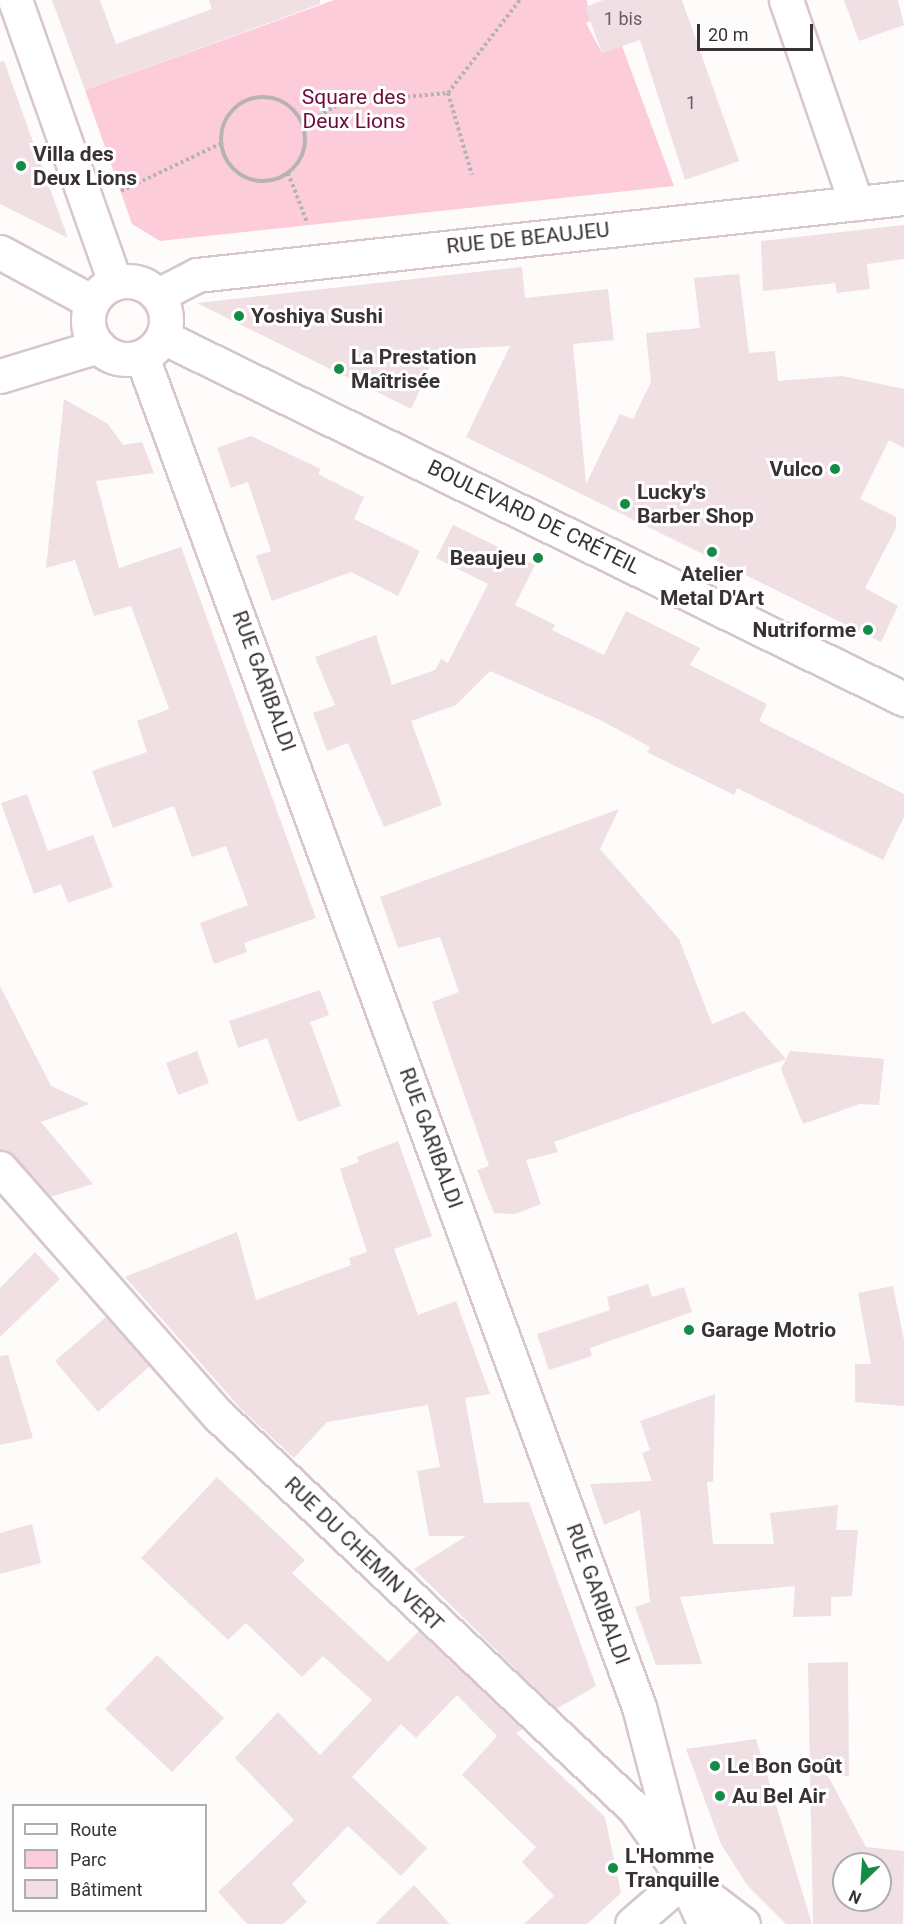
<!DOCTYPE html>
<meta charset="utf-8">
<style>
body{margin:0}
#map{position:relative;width:904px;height:1924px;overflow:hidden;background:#fefbfb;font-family:Roboto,sans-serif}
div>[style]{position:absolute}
.green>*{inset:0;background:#fdccda}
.building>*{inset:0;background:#f0dfe3}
.path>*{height:4px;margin-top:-2px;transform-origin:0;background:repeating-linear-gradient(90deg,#b7b3b3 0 3px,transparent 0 6px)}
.path>.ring{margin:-2px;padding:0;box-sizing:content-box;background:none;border:4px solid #b7b3b3;border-radius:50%}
.roads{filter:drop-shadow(2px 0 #d7c6ca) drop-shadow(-2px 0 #d7c6ca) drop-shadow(0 2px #d7c6ca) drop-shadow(0 -2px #d7c6ca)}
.minor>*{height:33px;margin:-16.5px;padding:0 16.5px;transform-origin:16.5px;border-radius:16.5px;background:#fff}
.major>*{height:33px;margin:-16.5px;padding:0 16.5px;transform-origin:16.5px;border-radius:16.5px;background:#fff}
.major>.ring{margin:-16.5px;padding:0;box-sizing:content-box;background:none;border:33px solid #fff;border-radius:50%}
.dots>*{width:16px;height:16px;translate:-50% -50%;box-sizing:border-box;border:3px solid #fff;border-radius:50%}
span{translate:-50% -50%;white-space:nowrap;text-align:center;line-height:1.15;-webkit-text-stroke:6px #fff;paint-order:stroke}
.number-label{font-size:18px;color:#675d60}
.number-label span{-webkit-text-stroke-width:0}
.park-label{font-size:21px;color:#6d0c38}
.poi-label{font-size:21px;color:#393234;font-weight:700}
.left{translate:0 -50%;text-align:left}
.right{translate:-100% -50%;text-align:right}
.street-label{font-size:21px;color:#393234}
.legend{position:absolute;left:12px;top:1804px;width:195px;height:108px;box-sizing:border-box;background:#fff;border:2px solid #b0adae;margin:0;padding:8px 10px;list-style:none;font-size:18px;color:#393234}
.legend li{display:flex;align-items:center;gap:12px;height:30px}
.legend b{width:30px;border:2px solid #b0adae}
.north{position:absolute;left:832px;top:1852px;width:60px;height:60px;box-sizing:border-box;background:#fff;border:2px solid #b0adae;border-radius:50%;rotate:205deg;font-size:16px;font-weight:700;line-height:24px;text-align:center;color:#393234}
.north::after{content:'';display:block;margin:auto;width:21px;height:27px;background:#148c46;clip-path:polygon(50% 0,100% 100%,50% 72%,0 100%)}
.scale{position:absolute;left:697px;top:24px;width:116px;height:27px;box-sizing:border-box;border:3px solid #393234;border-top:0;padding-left:8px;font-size:18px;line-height:21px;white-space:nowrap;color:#393234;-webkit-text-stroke:4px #fff;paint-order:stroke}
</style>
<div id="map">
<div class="green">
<i style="clip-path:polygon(334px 0,587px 0,590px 21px,586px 23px,602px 53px,622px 46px,674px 186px,160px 241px,132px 224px,85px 90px)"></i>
</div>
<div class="building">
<i style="clip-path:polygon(52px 0,100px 0,116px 44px,212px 9px,209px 0,320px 0,320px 4px,85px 90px)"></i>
<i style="clip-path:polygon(603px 0,682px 0,739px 161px,685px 180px,640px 40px,602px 53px,585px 7px)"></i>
<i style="clip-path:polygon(844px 0,898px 0,904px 25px,859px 41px)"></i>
<i style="clip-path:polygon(4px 61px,46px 178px,68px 238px,0 204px,0 62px)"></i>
<i style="clip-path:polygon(904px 225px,904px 259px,867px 264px,870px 289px,837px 293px,835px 283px,763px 291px,761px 241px)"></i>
<i style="clip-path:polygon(522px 267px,525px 298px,608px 289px,614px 340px,573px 344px,586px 484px,620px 414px,633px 419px,651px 382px,646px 333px,700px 328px,694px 278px,739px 274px,749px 353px,775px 351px,778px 381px,842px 376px,904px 389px,904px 448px,889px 440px,860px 499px,896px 517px,896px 528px,865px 588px,898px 606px,881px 642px,466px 437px,510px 346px,431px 350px,429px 370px,411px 409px,197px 303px)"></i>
<i style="clip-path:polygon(64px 399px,108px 424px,123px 445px,142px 442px,154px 473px,96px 481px,119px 568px,181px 547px,316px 918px,244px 943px,247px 952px,214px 964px,200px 923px,248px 905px,226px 846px,192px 857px,174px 806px,113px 828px,92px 771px,147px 752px,137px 721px,169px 709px,131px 606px,94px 616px,75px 560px,46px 568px)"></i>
<i style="clip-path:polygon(251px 436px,321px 469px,318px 474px,364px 497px,354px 519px,420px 551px,398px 596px,351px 572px,272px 601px,256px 556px,271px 551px,248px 482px,231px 488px,217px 448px)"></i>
<i style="clip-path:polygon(453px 525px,535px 565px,515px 605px,555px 625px,552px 630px,604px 655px,626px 611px,700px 648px,690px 665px,767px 704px,759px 721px,904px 794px,904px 817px,883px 860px,737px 788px,734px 795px,647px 752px,650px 747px,600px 720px,490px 671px,456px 705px,411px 721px,442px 805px,384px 827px,348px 743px,327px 751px,313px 713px,335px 705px,315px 657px,376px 635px,392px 685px,435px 670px,441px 659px,448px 663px,488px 584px,436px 558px)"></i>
<i style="clip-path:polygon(27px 794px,48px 851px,93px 835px,113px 887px,68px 903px,61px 884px,34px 894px,1px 803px)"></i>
<i style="clip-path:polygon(619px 809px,600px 849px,679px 939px,712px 1024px,744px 1011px,786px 1059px,554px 1142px,558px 1152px,526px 1160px,541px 1204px,515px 1214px,494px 1213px,477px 1170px,489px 1166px,432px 1002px,459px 992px,440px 937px,398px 948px,380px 897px)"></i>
<i style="clip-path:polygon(0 986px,51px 1086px,90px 1104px,41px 1122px,93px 1184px,50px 1197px,14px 1156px,0 1150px)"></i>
<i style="clip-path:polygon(320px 990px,329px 1015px,310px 1022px,341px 1106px,298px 1122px,267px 1038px,238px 1048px,229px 1021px)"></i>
<i style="clip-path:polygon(197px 1051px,209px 1083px,178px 1095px,166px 1063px)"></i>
<i style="clip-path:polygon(790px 1051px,884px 1059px,879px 1105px,860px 1104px,803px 1124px,781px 1069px)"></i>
<i style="clip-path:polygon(398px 1141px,432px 1236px,394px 1249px,418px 1315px,456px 1301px,490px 1394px,465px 1398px,484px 1503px,529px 1502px,596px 1686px,556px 1709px,414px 1569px,466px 1536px,429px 1536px,417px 1471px,440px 1467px,428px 1405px,327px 1422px,294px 1458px,241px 1409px,125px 1277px,237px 1232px,256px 1300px,351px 1265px,349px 1258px,367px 1252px,340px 1169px,359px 1162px,357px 1157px)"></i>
<i style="clip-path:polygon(35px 1252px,60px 1279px,0 1337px,0 1288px)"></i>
<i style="clip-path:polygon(648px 1284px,652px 1297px,684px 1287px,692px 1312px,590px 1348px,592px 1356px,549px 1370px,537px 1334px,610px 1310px,607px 1297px)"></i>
<i style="clip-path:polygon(893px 1286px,904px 1340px,904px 1406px,855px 1402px,855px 1364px,871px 1364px,858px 1293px)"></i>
<i style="clip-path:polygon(106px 1317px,150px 1366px,98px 1412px,55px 1361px)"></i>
<i style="clip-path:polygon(8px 1355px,33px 1438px,0 1445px,0 1356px)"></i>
<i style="clip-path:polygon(715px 1394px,713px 1482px,707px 1482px,713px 1544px,774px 1544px,770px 1513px,838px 1505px,836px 1530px,858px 1530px,852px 1596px,831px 1597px,831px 1616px,793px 1617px,795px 1586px,680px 1597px,702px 1664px,656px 1665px,635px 1607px,650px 1602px,640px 1510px,604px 1525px,590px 1484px,652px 1481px,642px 1453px,650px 1450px,640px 1421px)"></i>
<i style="clip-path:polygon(217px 1477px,305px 1560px,292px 1573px,388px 1662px,419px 1631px,523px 1729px,516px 1733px,605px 1817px,621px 1893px,587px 1924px,524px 1924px,554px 1896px,522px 1862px,536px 1847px,462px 1775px,497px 1736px,457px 1695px,416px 1738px,401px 1724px,352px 1777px,427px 1848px,401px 1876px,348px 1826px,292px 1884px,307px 1902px,283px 1924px,247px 1924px,218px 1892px,294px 1820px,235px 1758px,278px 1712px,320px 1755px,372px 1700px,323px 1656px,302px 1677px,246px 1623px,228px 1640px,141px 1558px)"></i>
<i style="clip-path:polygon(32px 1524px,41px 1563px,0 1574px,0 1533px)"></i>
<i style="clip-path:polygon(157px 1655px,224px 1718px,172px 1772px,105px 1709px)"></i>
<i style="clip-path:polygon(evenodd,848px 1662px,849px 1776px,828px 1776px,866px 1847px,904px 1851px,903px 1924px,813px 1924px,808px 1663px,848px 1662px,844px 1864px,880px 1864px,880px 1900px,844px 1900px,844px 1864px)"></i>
<i style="clip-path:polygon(756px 1739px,812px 1924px,786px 1924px,747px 1885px,721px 1844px,686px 1749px)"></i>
<i style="clip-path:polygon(414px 1885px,450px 1924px,375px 1924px)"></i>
</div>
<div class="path">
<i style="left:448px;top:93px;width:85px;rotate:73.7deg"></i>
<i class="ring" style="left:221px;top:97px;width:80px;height:80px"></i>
<i style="left:303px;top:125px;width:44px;rotate:-30.1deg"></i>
<i style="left:341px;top:103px;width:107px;rotate:-5.3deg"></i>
<i style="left:448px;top:93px;width:118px;rotate:-52.3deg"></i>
<i style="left:288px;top:173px;width:53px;rotate:68.8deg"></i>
<i style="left:121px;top:191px;width:110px;rotate:-25.4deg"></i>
</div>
<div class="roads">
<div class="minor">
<i style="left:15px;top:0;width:300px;rotate:70.5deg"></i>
<i style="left:786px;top:0;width:215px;rotate:71deg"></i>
<i style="left:158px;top:295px;width:44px;rotate:-27.1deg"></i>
<i style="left:197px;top:275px;width:711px;rotate:-6.22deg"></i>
<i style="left:142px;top:357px;width:1439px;rotate:69.79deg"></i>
<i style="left:639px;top:1707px;width:178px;rotate:75.3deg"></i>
<i style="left:684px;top:1879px;width:50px;rotate:65deg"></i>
<i style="left:0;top:376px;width:103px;rotate:-16.9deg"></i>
<i style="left:0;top:1168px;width:331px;rotate:48.6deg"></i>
<i style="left:219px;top:1416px;width:572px;rotate:43.37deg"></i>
<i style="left:635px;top:1809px;width:85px;rotate:55deg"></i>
<i style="left:684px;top:1879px;width:74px;rotate:37.3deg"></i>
<i style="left:632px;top:1924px;width:69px;rotate:-40.9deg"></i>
</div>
<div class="major">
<i style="left:0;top:252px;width:105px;rotate:28.5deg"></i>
<i class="ring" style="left:88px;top:281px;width:45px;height:45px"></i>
<i style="left:163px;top:337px;width:825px;rotate:26.04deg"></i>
</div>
</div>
<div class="dots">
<i style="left:21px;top:166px;background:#148c46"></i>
<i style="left:239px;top:316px;background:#148c46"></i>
<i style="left:339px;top:369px;background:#148c46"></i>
<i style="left:835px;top:469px;background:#148c46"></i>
<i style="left:625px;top:504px;background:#148c46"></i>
<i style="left:712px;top:552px;background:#148c46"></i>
<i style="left:538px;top:558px;background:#148c46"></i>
<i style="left:868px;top:630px;background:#148c46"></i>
<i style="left:689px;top:1330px;background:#148c46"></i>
<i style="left:715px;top:1766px;background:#148c46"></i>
<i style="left:720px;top:1796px;background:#148c46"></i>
<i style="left:613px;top:1868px;background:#148c46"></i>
</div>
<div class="number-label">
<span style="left:623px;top:19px">1 bis</span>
<span style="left:691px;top:103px">1</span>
</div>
<div class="park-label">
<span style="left:354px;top:109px">Square des<br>Deux Lions</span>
</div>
<div class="poi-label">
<span class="left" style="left:33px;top:166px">Villa des<br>Deux Lions</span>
<span class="left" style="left:251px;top:316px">Yoshiya Sushi</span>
<span class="left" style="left:351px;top:369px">La Prestation<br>Maîtrisée</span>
<span class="right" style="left:823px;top:469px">Vulco</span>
<span class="left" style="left:637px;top:504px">Lucky's<br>Barber Shop</span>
<span class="right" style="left:526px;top:558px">Beaujeu</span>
<span style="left:712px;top:586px">Atelier<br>Metal D'Art</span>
<span class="right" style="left:856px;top:630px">Nutriforme</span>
<span class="left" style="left:701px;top:1330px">Garage Motrio</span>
<span class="left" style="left:727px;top:1766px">Le Bon Goût</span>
<span class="left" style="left:732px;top:1796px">Au Bel Air</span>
<span class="left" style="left:625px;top:1868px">L'Homme<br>Tranquille</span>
</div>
<div class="street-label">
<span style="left:528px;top:238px;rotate:-6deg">RUE DE BEAUJEU</span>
<span style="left:534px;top:517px;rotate:26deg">BOULEVARD DE CRÉTEIL</span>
<span style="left:264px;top:681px;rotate:70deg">RUE GARIBALDI</span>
<span style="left:431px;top:1138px;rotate:70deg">RUE GARIBALDI</span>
<span style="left:364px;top:1554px;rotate:44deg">RUE DU CHEMIN VERT</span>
<span style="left:598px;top:1594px;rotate:70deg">RUE GARIBALDI</span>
</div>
<ul class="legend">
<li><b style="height:8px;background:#fff"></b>Route</li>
<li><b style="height:16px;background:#fdccda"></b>Parc</li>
<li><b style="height:16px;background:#f0dfe3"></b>Bâtiment</li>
</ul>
<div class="north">N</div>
<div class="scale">20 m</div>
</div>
